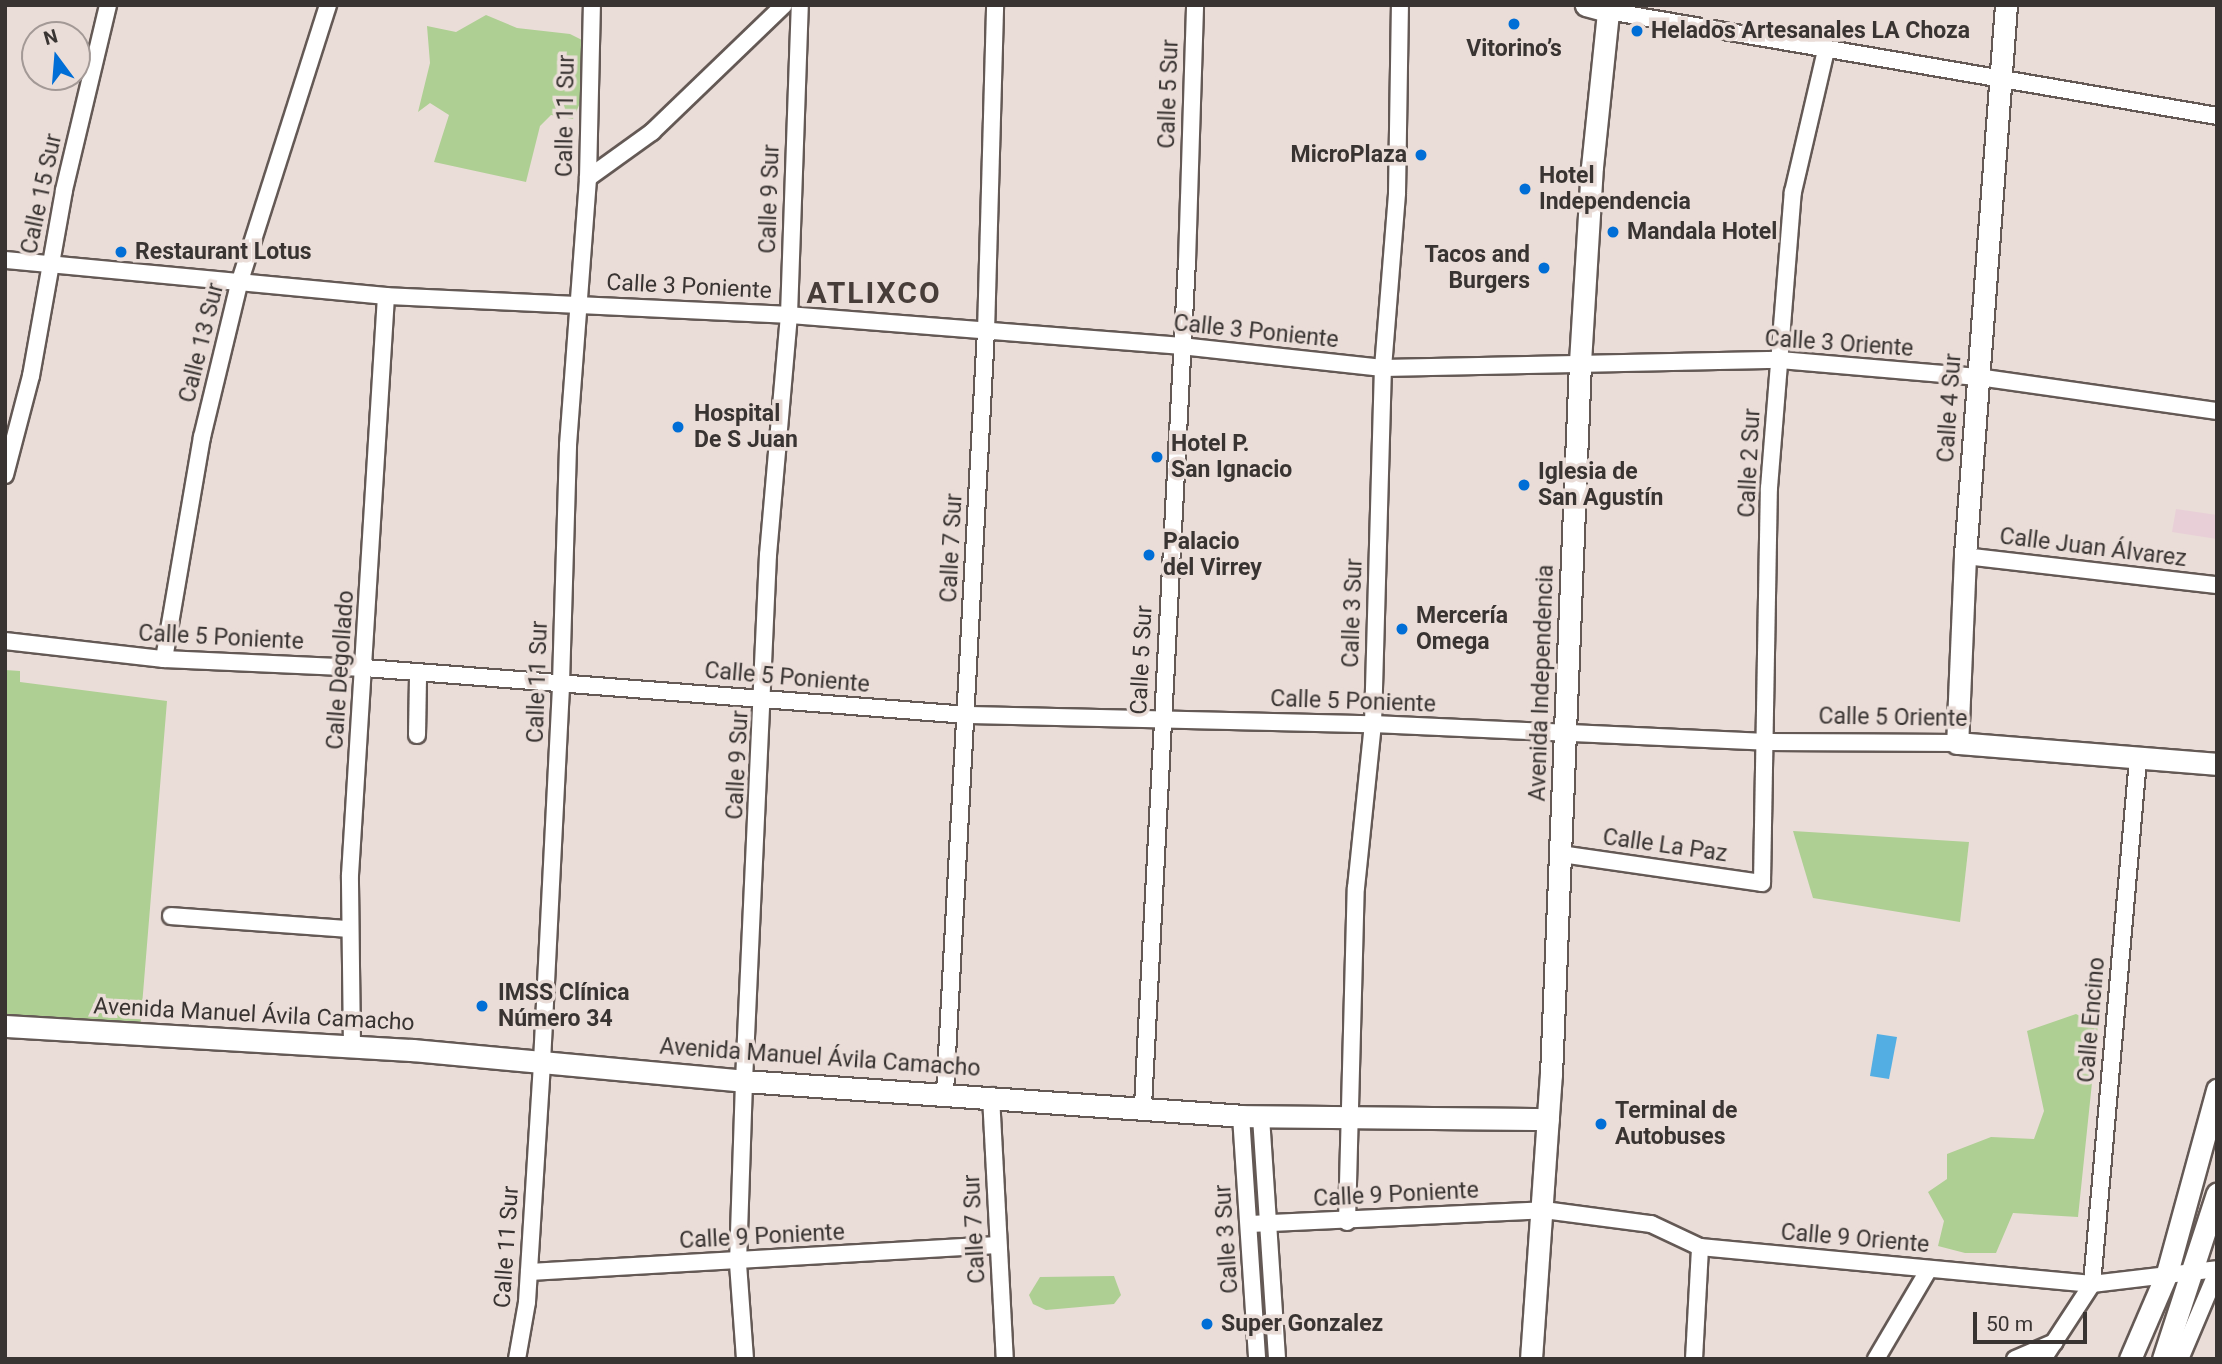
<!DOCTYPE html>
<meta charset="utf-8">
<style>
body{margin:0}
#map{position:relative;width:2222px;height:1364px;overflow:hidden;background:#eaddd8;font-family:Roboto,sans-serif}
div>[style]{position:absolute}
.industrial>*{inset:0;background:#e8cfd7}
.green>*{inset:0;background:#aecf93}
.water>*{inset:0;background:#53aee3}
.roads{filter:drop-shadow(2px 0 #645955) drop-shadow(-2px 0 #645955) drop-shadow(0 2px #645955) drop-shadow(0 -2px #645955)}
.minor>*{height:16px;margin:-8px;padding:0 8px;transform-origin:8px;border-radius:8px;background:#fff}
.major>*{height:21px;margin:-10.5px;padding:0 10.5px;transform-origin:10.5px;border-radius:10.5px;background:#fff}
.dots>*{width:19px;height:19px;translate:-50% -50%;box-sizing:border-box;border:4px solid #eaddd8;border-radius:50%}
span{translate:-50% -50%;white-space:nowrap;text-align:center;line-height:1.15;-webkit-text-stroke:7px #eaddd8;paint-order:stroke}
.poi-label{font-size:23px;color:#393432;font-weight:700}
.left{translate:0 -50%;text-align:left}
.right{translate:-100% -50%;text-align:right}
.street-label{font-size:23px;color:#393432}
.district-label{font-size:30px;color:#473d39;font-weight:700;letter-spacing:2px}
.frame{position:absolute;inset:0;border:7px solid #393432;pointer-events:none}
.north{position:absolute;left:21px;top:21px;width:70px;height:70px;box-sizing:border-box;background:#eaddd8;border:2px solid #a39996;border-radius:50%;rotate:344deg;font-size:19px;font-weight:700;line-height:28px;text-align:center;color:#393432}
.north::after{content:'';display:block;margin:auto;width:24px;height:32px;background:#006ed6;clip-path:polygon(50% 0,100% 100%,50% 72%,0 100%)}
.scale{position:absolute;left:1973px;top:1312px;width:114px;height:32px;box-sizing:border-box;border:4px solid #393432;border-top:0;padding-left:9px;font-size:21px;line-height:24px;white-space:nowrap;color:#393432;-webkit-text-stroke:5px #eaddd8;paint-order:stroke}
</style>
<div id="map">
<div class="industrial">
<i style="clip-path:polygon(2176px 509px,2217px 515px,2217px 539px,2172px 532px)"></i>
</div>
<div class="green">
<i style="clip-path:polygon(486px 15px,517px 28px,570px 34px,586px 42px,580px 103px,573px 119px,551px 115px,540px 126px,526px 182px,434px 162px,449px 115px,430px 103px,418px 112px,430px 63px,427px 26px,456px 32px)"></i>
<i style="clip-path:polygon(5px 670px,20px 671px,20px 682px,167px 701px,140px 1030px,5px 1016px)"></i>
<i style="clip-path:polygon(1793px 831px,1969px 842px,1960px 922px,1813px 898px)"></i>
<i style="clip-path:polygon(2076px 1014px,2098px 1025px,2078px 1217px,2013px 1213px,1996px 1253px,1965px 1253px,1938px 1246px,1944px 1221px,1928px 1192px,1947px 1179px,1947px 1154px,1991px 1137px,2034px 1139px,2044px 1111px,2027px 1031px)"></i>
<i style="clip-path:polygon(1114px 1276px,1121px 1295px,1114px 1304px,1046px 1310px,1033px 1304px,1029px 1295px,1040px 1277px)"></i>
</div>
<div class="water">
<i style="clip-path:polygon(1877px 1034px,1897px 1037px,1889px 1079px,1870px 1076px)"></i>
</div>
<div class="roads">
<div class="minor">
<i style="left:1608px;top:11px;width:618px;rotate:9.78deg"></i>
<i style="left:588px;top:178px;width:79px;rotate:-35.7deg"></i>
<i style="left:652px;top:132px;width:183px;rotate:-43.9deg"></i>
<i style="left:5px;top:260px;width:383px;rotate:5.4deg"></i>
<i style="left:386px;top:296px;width:403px;rotate:2.7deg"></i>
<i style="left:789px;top:315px;width:393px;rotate:4.5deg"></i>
<i style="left:1181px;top:346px;width:203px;rotate:6.2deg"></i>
<i style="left:1383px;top:368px;width:397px;rotate:-1.2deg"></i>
<i style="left:1780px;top:360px;width:199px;rotate:4.9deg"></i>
<i style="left:1978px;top:377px;width:241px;rotate:8.1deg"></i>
<i style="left:5px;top:475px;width:102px;rotate:-75.3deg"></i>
<i style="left:31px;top:376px;width:189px;rotate:-79.9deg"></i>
<i style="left:64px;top:190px;width:190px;rotate:-76.6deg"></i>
<i style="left:1965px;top:556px;width:254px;rotate:6.6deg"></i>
<i style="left:5px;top:641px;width:160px;rotate:6.5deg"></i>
<i style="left:164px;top:659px;width:201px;rotate:2.6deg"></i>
<i style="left:365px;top:668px;width:604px;rotate:4.46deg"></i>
<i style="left:967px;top:715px;width:406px;rotate:1.3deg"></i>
<i style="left:1373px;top:724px;width:394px;rotate:2.6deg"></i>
<i style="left:1767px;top:742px;width:190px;rotate:0.3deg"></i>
<i style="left:164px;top:659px;width:225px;rotate:-80.3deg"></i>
<i style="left:202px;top:437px;width:157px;rotate:-76.4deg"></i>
<i style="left:239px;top:284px;width:293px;rotate:-72.3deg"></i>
<i style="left:417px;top:735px;width:60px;rotate:-89deg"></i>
<i style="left:1561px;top:854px;width:203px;rotate:8.2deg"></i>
<i style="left:1762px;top:883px;width:395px;rotate:-89deg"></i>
<i style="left:1769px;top:488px;width:297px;rotate:-85.4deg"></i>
<i style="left:1793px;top:192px;width:146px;rotate:-76.9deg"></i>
<i style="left:171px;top:916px;width:178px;rotate:4.2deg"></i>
<i style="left:352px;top:1047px;width:172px;rotate:-90.7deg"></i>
<i style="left:350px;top:875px;width:580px;rotate:-86.44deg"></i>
<i style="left:945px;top:1093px;width:762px;rotate:-86.92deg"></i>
<i style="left:986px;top:332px;width:327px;rotate:-88.4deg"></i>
<i style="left:991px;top:1096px;width:263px;rotate:87deg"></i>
<i style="left:1143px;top:1106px;width:845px;rotate:-87.02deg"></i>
<i style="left:1187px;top:262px;width:257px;rotate:-88.2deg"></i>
<i style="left:1241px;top:1116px;width:244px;rotate:86.2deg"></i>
<i style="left:1261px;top:1117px;width:243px;rotate:86.2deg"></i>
<i style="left:1347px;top:1222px;width:334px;rotate:-88.5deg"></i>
<i style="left:1356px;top:888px;width:165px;rotate:-84.1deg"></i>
<i style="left:1373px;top:724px;width:356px;rotate:-88.4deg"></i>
<i style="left:1383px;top:368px;width:176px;rotate:-85.4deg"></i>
<i style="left:1397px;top:193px;width:188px;rotate:-89.1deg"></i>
<i style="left:1250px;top:1224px;width:294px;rotate:-2.7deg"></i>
<i style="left:1544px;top:1210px;width:108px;rotate:7.5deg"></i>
<i style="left:1651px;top:1224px;width:54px;rotate:25.1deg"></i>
<i style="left:1700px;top:1247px;width:394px;rotate:5.4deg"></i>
<i style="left:2092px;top:1284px;width:126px;rotate:-6.8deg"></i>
<i style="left:529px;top:1272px;width:470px;rotate:-3.3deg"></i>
<i style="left:517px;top:1359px;width:58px;rotate:-80deg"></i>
<i style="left:527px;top:1302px;width:240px;rotate:-86.4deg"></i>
<i style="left:542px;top:1062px;width:379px;rotate:-87.1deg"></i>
<i style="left:561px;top:683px;width:238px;rotate:-88.3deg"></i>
<i style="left:568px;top:445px;width:268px;rotate:-85.7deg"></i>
<i style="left:588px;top:178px;width:173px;rotate:-88.7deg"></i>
<i style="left:745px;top:1359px;width:96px;rotate:-94.2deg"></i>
<i style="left:738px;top:1263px;width:182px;rotate:-88.1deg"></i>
<i style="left:744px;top:1081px;width:527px;rotate:-87.39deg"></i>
<i style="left:768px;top:555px;width:241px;rotate:-85deg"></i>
<i style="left:789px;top:315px;width:310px;rotate:-88deg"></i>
<i style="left:1694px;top:1359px;width:112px;rotate:-86.9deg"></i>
<i style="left:1876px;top:1359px;width:104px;rotate:-59.5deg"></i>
<i style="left:2015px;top:1359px;width:43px;rotate:-23deg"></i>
<i style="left:2043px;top:1359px;width:90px;rotate:-56.8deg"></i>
<i style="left:2092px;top:1284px;width:527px;rotate:-84.99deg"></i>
<i style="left:2180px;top:1359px;width:95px;rotate:-67deg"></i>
</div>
<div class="major">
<i style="left:2006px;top:5px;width:553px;rotate:94.26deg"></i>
<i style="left:1965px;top:556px;width:187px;rotate:92.4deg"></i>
<i style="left:1957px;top:743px;width:261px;rotate:4.6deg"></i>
<i style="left:5px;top:1026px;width:408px;rotate:3.4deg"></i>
<i style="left:412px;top:1050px;width:333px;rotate:5.3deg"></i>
<i style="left:744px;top:1081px;width:498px;rotate:4deg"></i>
<i style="left:1241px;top:1116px;width:307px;rotate:0.6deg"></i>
<i style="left:1531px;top:1359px;width:285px;rotate:-86deg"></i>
<i style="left:1551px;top:1075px;width:714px;rotate:-87.67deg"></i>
<i style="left:1580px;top:362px;width:195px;rotate:-86.5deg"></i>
<i style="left:1592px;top:167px;width:157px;rotate:-84.1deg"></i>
<i style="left:1608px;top:11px;width:23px;rotate:-165deg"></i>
<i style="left:2130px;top:1359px;width:94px;rotate:-66.7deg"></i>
<i style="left:2167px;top:1273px;width:190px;rotate:-74.7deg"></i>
<i style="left:2163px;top:1359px;width:174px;rotate:-71.9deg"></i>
</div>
</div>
<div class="dots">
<i style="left:1514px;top:24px;background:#006ed6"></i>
<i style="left:1637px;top:31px;background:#006ed6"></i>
<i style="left:1421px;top:155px;background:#006ed6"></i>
<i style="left:1525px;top:189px;background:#006ed6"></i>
<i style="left:1613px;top:232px;background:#006ed6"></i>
<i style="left:121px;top:252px;background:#006ed6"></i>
<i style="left:1544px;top:268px;background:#006ed6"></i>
<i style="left:678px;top:427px;background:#006ed6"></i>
<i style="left:1157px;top:457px;background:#006ed6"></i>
<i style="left:1524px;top:485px;background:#006ed6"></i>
<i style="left:1149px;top:555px;background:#006ed6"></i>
<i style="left:1402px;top:629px;background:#006ed6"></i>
<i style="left:482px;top:1006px;background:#006ed6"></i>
<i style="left:1601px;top:1124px;background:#006ed6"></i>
<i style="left:1207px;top:1324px;background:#006ed6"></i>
</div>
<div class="poi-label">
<span class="left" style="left:1651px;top:31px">Helados Artesanales LA Choza</span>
<span style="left:1514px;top:49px">Vitorino’s</span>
<span class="right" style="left:1407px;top:155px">MicroPlaza</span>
<span class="left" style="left:1539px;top:189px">Hotel<br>Independencia</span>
<span class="left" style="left:1627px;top:232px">Mandala Hotel</span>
<span class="left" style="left:135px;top:252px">Restaurant Lotus</span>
<span class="right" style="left:1530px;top:268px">Tacos and<br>Burgers</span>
<span class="left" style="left:694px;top:427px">Hospital<br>De S Juan</span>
<span class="left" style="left:1171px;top:457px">Hotel P.<br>San Ignacio</span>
<span class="left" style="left:1538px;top:485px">Iglesia de<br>San Agustín</span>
<span class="left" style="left:1163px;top:555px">Palacio<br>del Virrey</span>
<span class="left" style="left:1416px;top:629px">Mercería<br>Omega</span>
<span class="left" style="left:498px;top:1006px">IMSS Clínica<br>Número 34</span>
<span class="left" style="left:1615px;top:1124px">Terminal de<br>Autobuses</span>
<span class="left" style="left:1221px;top:1324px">Super Gonzalez</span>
</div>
<div class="street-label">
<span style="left:1169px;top:94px;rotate:-88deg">Calle 5 Sur</span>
<span style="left:566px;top:116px;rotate:-89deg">Calle 11 Sur</span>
<span style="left:42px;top:194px;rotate:-78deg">Calle 15 Sur</span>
<span style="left:770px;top:199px;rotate:-88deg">Calle 9 Sur</span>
<span style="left:689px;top:287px;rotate:3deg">Calle 3 Poniente</span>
<span style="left:1256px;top:332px;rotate:6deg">Calle 3 Poniente</span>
<span style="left:202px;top:343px;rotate:-76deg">Calle 13 Sur</span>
<span style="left:1839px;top:344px;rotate:4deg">Calle 3 Oriente</span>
<span style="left:1950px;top:408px;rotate:-86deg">Calle 4 Sur</span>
<span style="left:1750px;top:463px;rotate:-87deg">Calle 2 Sur</span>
<span style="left:952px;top:548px;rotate:-87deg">Calle 7 Sur</span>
<span style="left:2093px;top:548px;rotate:7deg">Calle Juan Álvarez</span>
<span style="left:1353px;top:613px;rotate:-88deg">Calle 3 Sur</span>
<span style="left:221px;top:638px;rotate:3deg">Calle 5 Poniente</span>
<span style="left:1142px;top:660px;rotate:-87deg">Calle 5 Sur</span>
<span style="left:341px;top:670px;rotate:-86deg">Calle Degollado</span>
<span style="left:787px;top:678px;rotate:5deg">Calle 5 Poniente</span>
<span style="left:538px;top:682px;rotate:-88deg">Calle 11 Sur</span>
<span style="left:1542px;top:683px;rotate:-88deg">Avenida Independencia</span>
<span style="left:1353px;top:702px;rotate:2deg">Calle 5 Poniente</span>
<span style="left:1893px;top:718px;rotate:1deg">Calle 5 Oriente</span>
<span style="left:738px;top:765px;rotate:-87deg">Calle 9 Sur</span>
<span style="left:1665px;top:846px;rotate:8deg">Calle La Paz</span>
<span style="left:254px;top:1015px;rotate:3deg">Avenida Manuel Ávila Camacho</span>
<span style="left:2092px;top:1020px;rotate:-85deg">Calle Encino</span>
<span style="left:820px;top:1058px;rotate:4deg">Avenida Manuel Ávila Camacho</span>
<span style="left:1396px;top:1195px;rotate:-3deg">Calle 9 Poniente</span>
<span style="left:975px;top:1229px;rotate:-93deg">Calle 7 Sur</span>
<span style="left:762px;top:1237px;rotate:-3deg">Calle 9 Poniente</span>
<span style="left:1227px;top:1239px;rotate:-94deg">Calle 3 Sur</span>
<span style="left:1855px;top:1239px;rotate:5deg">Calle 9 Oriente</span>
<span style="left:507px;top:1247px;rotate:-86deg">Calle 11 Sur</span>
</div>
<div class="district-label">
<span style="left:874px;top:293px">ATLIXCO</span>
</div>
<div class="frame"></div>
<div class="north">N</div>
<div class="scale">50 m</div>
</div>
